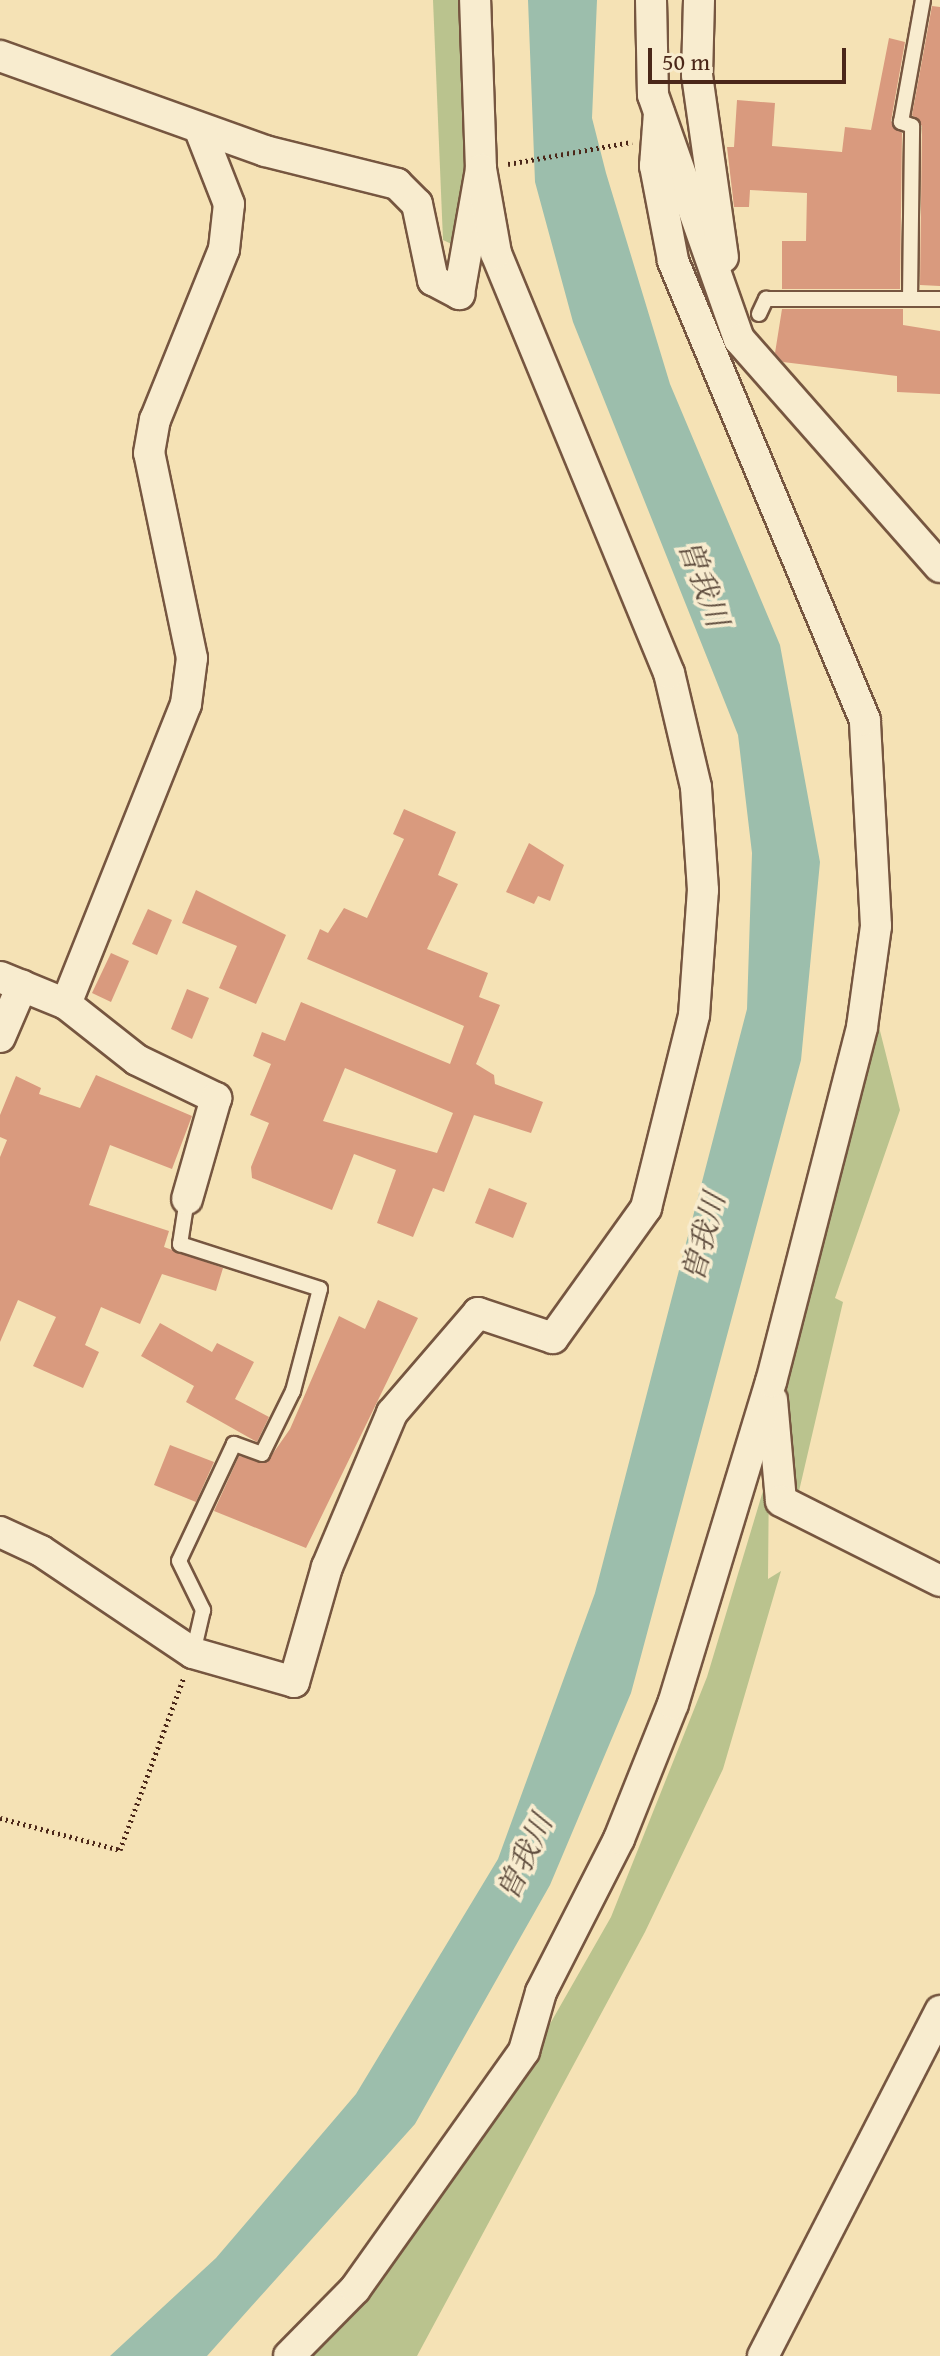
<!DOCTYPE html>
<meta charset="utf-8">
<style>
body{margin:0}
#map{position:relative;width:940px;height:2356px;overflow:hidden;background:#f5e2b5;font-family:"Gentium Book Plus","Noto Serif JP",serif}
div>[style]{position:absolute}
.green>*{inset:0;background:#bac38e}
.water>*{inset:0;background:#9cbeac}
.building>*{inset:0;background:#d99a7e}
.path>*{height:5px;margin-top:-2.5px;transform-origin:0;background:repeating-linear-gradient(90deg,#4b2719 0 2px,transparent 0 6px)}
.roads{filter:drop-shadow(2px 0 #765640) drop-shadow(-2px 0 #765640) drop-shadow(0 2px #765640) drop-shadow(0 -2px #765640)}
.lane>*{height:14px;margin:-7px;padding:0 7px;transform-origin:7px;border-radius:7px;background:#f8eccf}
.street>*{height:30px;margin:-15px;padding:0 15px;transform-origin:15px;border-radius:15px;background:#f8eccf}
span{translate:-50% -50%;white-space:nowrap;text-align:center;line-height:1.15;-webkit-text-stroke:7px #f8eccf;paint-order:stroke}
.water-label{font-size:30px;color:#5f4d3e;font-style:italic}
.scale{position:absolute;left:648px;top:48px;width:198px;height:36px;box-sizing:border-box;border:4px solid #4b2719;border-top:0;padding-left:10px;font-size:24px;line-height:28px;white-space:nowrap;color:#4b2719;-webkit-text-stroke:6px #f8eccf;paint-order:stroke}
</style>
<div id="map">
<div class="green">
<i style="clip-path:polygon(433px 0,466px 0,468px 175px,460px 248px,443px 240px)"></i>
<i style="clip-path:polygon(879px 1027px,900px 1110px,835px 1298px,843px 1302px,796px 1504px,782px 1441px,786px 1383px)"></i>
<i style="clip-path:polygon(769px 1471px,768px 1579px,781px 1571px,723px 1769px,645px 1932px,417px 2356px,304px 2356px,411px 2239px,506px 2101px,611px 1917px,707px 1677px)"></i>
</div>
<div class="water">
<i style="clip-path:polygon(528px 0,597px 0,592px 118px,606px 173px,670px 384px,780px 645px,820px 862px,801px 1060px,631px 1693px,550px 1885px,415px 2124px,207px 2356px,110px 2356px,216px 2258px,356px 2094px,498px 1859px,595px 1593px,747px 1009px,752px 853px,738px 735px,573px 322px,535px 182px)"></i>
</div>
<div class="building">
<i style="clip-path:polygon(932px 6px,940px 7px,940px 286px,920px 285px,922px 126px,912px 115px)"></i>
<i style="clip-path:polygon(889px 38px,905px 42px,891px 121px,902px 133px,900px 289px,782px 289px,782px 241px,806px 241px,807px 193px,750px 190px,749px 207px,734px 207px,727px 147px,734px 147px,737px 100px,775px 103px,772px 146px,842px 152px,845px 127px,871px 130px)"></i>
<i style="clip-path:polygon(782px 309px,903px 309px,903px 325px,940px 331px,940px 394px,897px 392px,897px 376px,783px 362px,775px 353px)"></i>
<i style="clip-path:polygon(evenodd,404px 809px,456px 832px,438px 875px,458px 884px,427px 949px,488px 973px,479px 997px,500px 1005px,476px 1064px,494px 1075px,495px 1084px,543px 1102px,531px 1133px,474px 1115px,444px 1192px,433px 1188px,413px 1237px,377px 1223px,396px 1170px,354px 1154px,332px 1210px,252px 1178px,251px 1167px,269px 1123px,250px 1115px,271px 1064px,253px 1056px,262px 1032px,285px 1041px,301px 1002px,450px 1064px,464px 1026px,307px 959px,320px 929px,328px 933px,344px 908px,367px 918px,404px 839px,393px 834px,404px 809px,345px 1068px,453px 1113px,437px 1153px,323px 1121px,345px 1068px)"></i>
<i style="clip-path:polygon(529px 843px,564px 865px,550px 901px,538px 896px,534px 904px,506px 892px)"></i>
<i style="clip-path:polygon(196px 890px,286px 935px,256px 1004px,219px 988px,237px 946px,182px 923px)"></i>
<i style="clip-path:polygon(148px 909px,172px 920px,157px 955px,132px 944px)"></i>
<i style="clip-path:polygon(111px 953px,129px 961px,111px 1002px,92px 993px)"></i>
<i style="clip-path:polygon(187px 989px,209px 998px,192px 1039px,171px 1029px)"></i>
<i style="clip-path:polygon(96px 1075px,192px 1116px,172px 1169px,110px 1145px,89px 1205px,169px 1231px,164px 1247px,223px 1268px,216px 1291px,162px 1274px,140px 1324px,101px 1307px,85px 1345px,99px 1352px,83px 1388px,33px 1366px,56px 1317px,18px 1300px,0 1342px,0 1157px,7px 1140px,0 1137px,0 1115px,16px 1076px,41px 1088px,39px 1094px,80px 1108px)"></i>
<i style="clip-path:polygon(489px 1188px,527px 1203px,513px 1238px,475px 1223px)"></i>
<i style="clip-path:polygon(378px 1300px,418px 1318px,306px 1548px,214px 1511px,239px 1456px,267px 1462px,290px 1429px,339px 1316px,365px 1329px)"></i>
<i style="clip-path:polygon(160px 1323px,212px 1352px,217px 1343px,254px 1362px,235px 1399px,269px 1417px,257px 1442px,186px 1402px,194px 1386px,141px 1356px)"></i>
<i style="clip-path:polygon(170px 1445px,214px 1462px,196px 1502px,154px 1485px)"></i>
</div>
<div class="path">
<i style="left:508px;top:164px;width:126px;rotate:-10.1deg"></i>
<i style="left:0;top:1818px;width:124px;rotate:14.9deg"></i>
<i style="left:120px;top:1850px;width:184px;rotate:-69.7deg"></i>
</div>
<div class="roads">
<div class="lane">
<i style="left:910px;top:299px;width:173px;rotate:-89.3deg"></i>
<i style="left:912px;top:126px;width:12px;rotate:-160deg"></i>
<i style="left:901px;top:122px;width:124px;rotate:-79.8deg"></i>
<i style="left:759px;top:314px;width:17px;rotate:-65deg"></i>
<i style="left:766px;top:299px;width:174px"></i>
<i style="left:187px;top:1199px;width:46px;rotate:98.8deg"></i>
<i style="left:180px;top:1244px;width:147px;rotate:17.8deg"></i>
<i style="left:320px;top:1289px;width:106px;rotate:104.8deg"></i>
<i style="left:293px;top:1391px;width:70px;rotate:116.2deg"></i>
<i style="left:262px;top:1454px;width:30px;rotate:-160deg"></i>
<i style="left:234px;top:1444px;width:129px;rotate:115.2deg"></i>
<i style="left:179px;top:1561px;width:55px;rotate:63.9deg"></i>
<i style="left:203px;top:1610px;width:44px;rotate:103.1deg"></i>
</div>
<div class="street">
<i style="left:651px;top:0;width:95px;rotate:88.8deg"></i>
<i style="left:653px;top:95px;width:259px;rotate:70.6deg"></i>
<i style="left:739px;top:339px;width:304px;rotate:48.6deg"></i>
<i style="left:699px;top:0;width:75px;rotate:91.5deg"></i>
<i style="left:697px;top:75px;width:184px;rotate:81.9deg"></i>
<i style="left:0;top:56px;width:282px;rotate:19.7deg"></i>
<i style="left:265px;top:151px;width:136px;rotate:14deg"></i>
<i style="left:397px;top:184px;width:28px;rotate:45deg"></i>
<i style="left:417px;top:204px;width:78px;rotate:78.1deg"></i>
<i style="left:433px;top:280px;width:30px;rotate:28deg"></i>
<i style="left:459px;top:294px;width:127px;rotate:-80deg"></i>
<i style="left:481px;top:169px;width:169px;rotate:-92deg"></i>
<i style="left:0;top:977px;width:71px;rotate:22.2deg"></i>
<i style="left:66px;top:1004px;width:90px;rotate:38.3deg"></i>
<i style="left:137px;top:1060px;width:88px;rotate:25.7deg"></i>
<i style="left:216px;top:1098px;width:105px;rotate:106deg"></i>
<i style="left:66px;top:1004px;width:323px;rotate:-68.2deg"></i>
<i style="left:186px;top:704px;width:46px;rotate:-82.6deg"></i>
<i style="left:192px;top:658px;width:209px;rotate:-101.8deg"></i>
<i style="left:149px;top:453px;width:34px;rotate:-80deg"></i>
<i style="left:155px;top:420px;width:184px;rotate:-68deg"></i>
<i style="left:224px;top:249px;width:45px;rotate:-83.7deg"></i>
<i style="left:229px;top:204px;width:79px;rotate:-111.4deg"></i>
<i style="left:0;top:1037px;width:56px;rotate:-66.7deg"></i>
<i style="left:772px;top:1400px;width:101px;rotate:84.9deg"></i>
<i style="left:781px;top:1501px;width:178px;rotate:26.7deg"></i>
<i style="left:0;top:1532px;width:45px;rotate:24.9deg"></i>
<i style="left:41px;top:1551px;width:183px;rotate:33.9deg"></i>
<i style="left:193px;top:1653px;width:105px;rotate:16deg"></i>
<i style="left:294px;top:1682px;width:120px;rotate:-74deg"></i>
<i style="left:327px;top:1567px;width:167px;rotate:-67.1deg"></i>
<i style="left:392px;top:1413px;width:132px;rotate:-49.3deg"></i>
<i style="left:478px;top:1313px;width:79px;rotate:18.4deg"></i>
<i style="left:553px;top:1338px;width:160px;rotate:-54.4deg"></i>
<i style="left:646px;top:1208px;width:199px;rotate:-76deg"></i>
<i style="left:694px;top:1015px;width:125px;rotate:-85.9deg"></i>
<i style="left:703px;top:890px;width:103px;rotate:-93.9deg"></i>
<i style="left:696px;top:787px;width:117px;rotate:-103.3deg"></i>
<i style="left:669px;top:673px;width:454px;rotate:-112.4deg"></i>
<i style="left:496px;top:253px;width:85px;rotate:-100.1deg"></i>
<i style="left:289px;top:2356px;width:94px;rotate:-45.4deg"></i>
<i style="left:355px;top:2289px;width:292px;rotate:-54.6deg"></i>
<i style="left:524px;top:2051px;width:61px;rotate:-73.9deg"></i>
<i style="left:541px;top:1992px;width:172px;rotate:-63deg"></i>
<i style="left:619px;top:1839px;width:145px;rotate:-68.2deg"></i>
<i style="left:673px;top:1704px;width:337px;rotate:-73.1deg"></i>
<i style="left:771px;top:1382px;width:366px;rotate:-75.6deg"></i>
<i style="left:862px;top:1027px;width:102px;rotate:-82.1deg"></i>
<i style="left:876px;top:926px;width:206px;rotate:-93.1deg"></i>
<i style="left:865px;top:720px;width:498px;rotate:-112.7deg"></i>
<i style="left:673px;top:260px;width:96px;rotate:-100.8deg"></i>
<i style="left:655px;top:166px;width:53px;rotate:-85.7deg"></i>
<i style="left:763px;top:2356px;width:388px;rotate:-62.8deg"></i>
</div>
</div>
<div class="water-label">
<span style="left:704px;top:583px;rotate:70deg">曽我川</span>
<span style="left:703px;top:1237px;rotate:-75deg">曽我川</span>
<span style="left:524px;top:1857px;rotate:-65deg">曽我川</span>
</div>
<div class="scale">50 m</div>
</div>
